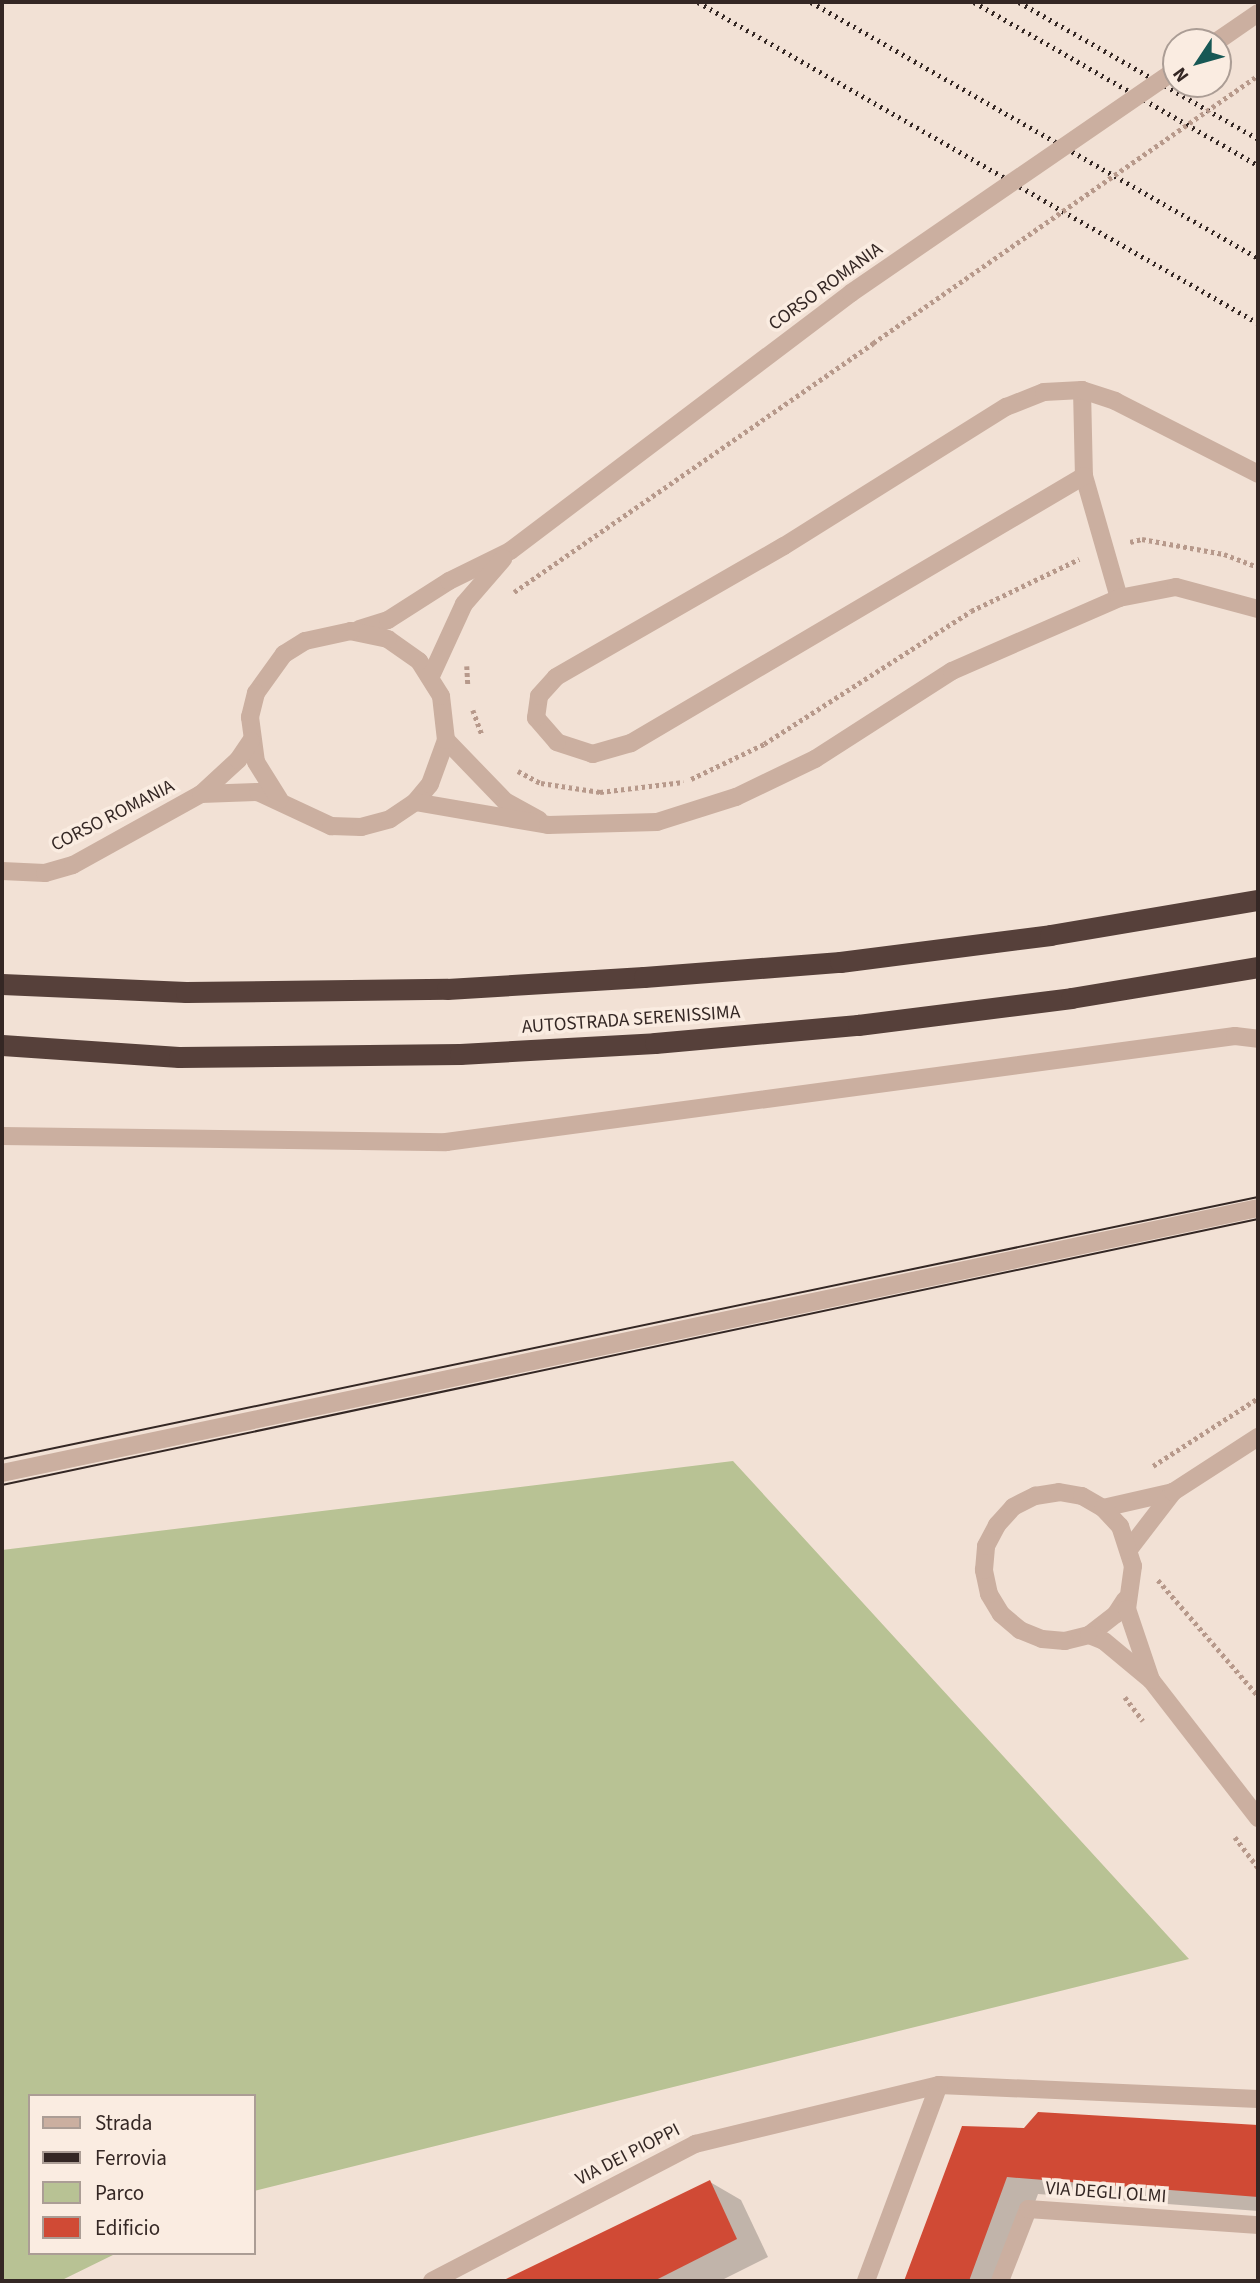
<!DOCTYPE html>
<style>
body{margin:0}
#map{position:relative;width:1260px;height:2283px;overflow:hidden;background:#f2e1d5;font-family:"Source Sans 3",sans-serif}
div>[style]{position:absolute}
.green>*{inset:0;background:#b8c294}
.shadow>*{inset:0;background:#0003}
.building>*{inset:0;background:#d04a35}
.path>*{height:4.5px;margin-top:-2.25px;transform-origin:0;background:repeating-linear-gradient(90deg,#b7998b 0 3.5px,transparent 0 7px)}
.minor>*{height:18px;margin:-9px;padding:0 9px;transform-origin:9px;border-radius:9px;background:#cbafa0}
.highway>*{height:21px;margin:-10.5px;padding:0 10.5px;transform-origin:10.5px;border-radius:10.5px;background:#56403a}
.tram>*{height:2px;margin:-1px;padding:0 1px;transform-origin:1px;border-radius:1px;background:#342724}
.rail>*{height:5px;margin-top:-2.5px;transform-origin:0;background:repeating-linear-gradient(90deg,#342724 0 2px,transparent 0 7px)}
.path-bridge>*{height:4.5px;margin-top:-2.25px;transform-origin:0;background:repeating-linear-gradient(90deg,#b7998b 0 3.5px,transparent 0 7px)}
.minor-bridge>*{height:18px;margin:-9px;padding:0 9px;transform-origin:9px;border-radius:9px;background:#cbafa0}
span{translate:-50% -50%;white-space:nowrap;text-align:center;line-height:1.15;-webkit-text-stroke:7px #faece1;paint-order:stroke}
.street-label{font-size:19px;color:#342724}
.frame{position:absolute;inset:0;border:4px solid #342724;pointer-events:none}
.legend{position:absolute;left:28px;top:2094px;width:228px;height:161px;box-sizing:border-box;background:#faece1;border:2px solid #ab9d95;margin:0;padding:9px 12px;list-style:none;font-size:21px;color:#342724}
.legend li{display:flex;align-items:center;gap:14px;height:35px}
.legend b{width:35px;border:2px solid #ab9d95}
.north{position:absolute;left:1162px;top:28px;width:70px;height:70px;box-sizing:border-box;background:#faece1;border:2px solid #ab9d95;border-radius:50%;rotate:234deg;font-size:19px;font-weight:700;line-height:28px;text-align:center;color:#342724}
.north::after{content:'';display:block;margin:auto;width:24px;height:32px;background:#175855;clip-path:polygon(50% 0,100% 100%,50% 72%,0 100%)}
</style>
<div id="map">
<div class="green">
<i style="clip-path:polygon(733px 1461px,1189px 1959px,254px 2191px,254px 2096px,30px 2096px,30px 2253px,117px 2253px,60px 2281px,2px 2281px,2px 1550px)"></i>
</div>
<div class="shadow">
<i style="clip-path:polygon(1039px 2113px,1258px 2127px,1258px 2211px,1038px 2194px,1006px 2281px,906px 2281px,963px 2128px,1025px 2130px)"></i>
<i style="clip-path:polygon(710px 2182px,741px 2200px,768px 2257px,720px 2281px,506px 2281px)"></i>
</div>
<div class="building">
<i style="clip-path:polygon(1038px 2112px,1258px 2125px,1258px 2197px,1007px 2177px,969px 2281px,904px 2281px,962px 2126px,1024px 2128px)"></i>
<i style="clip-path:polygon(710px 2180px,737px 2239px,654px 2281px,502px 2281px)"></i>
</div>
<div class="path">
<i style="left:1130px;top:542px;width:12px;rotate:-14deg"></i>
<i style="left:1142px;top:539px;width:83px;rotate:10.4deg"></i>
<i style="left:1224px;top:554px;width:36px;rotate:21deg"></i>
<i style="left:514px;top:592px;width:437px;rotate:-34.7deg"></i>
<i style="left:467px;top:666px;width:19px;rotate:87deg"></i>
<i style="left:473px;top:710px;width:27px;rotate:70deg"></i>
<i style="left:518px;top:771px;width:26px;rotate:28deg"></i>
<i style="left:541px;top:783px;width:60px;rotate:8.7deg"></i>
<i style="left:600px;top:792px;width:84px;rotate:-6.9deg"></i>
<i style="left:691px;top:779px;width:81px;rotate:-25.6deg"></i>
<i style="left:764px;top:744px;width:246px;rotate:-32.7deg"></i>
<i style="left:971px;top:611px;width:120px;rotate:-25.7deg"></i>
<i style="left:1153px;top:1466px;width:125px;rotate:-32.9deg"></i>
<i style="left:1158px;top:1580px;width:153px;rotate:49.2deg"></i>
<i style="left:1125px;top:1697px;width:30px;rotate:53deg"></i>
<i style="left:1235px;top:1837px;width:38px;rotate:53deg"></i>
</div>
<div class="minor">
<i style="left:1216px;top:42px;width:51px;rotate:-34.6deg"></i>
<i style="left:1082px;top:390px;width:86px;rotate:88.7deg"></i>
<i style="left:1084px;top:476px;width:127px;rotate:74deg"></i>
<i style="left:1084px;top:476px;width:526px;rotate:149.48deg"></i>
<i style="left:631px;top:743px;width:40px;rotate:164deg"></i>
<i style="left:593px;top:754px;width:38px;rotate:-162deg"></i>
<i style="left:557px;top:742px;width:32px;rotate:-131deg"></i>
<i style="left:536px;top:718px;width:22px;rotate:-82deg"></i>
<i style="left:539px;top:696px;width:25px;rotate:-48deg"></i>
<i style="left:556px;top:677px;width:263px;rotate:-29.9deg"></i>
<i style="left:784px;top:546px;width:262px;rotate:-32.1deg"></i>
<i style="left:1006px;top:407px;width:41px;rotate:-21.5deg"></i>
<i style="left:1044px;top:392px;width:38px;rotate:-3deg"></i>
<i style="left:1082px;top:390px;width:35px;rotate:18deg"></i>
<i style="left:1115px;top:401px;width:161px;rotate:27deg"></i>
<i style="left:359px;top:629px;width:30px;rotate:-17deg"></i>
<i style="left:388px;top:620px;width:72px;rotate:-32.6deg"></i>
<i style="left:449px;top:581px;width:68px;rotate:-26.2deg"></i>
<i style="left:510px;top:551px;width:428px;rotate:-37.1deg"></i>
<i style="left:431px;top:676px;width:79px;rotate:-65.4deg"></i>
<i style="left:464px;top:604px;width:60px;rotate:-49.1deg"></i>
<i style="left:446px;top:740px;width:85px;rotate:46deg"></i>
<i style="left:505px;top:801px;width:39px;rotate:29deg"></i>
<i style="left:201px;top:794px;width:57px;rotate:-2deg"></i>
<i style="left:258px;top:792px;width:81px;rotate:25deg"></i>
<i style="left:331px;top:826px;width:30px;rotate:2deg"></i>
<i style="left:361px;top:827px;width:30px;rotate:-15deg"></i>
<i style="left:390px;top:819px;width:30px;rotate:-34deg"></i>
<i style="left:415px;top:802px;width:23px;rotate:-50deg"></i>
<i style="left:430px;top:784px;width:47px;rotate:-70deg"></i>
<i style="left:446px;top:740px;width:44px;rotate:-96.5deg"></i>
<i style="left:441px;top:696px;width:41px;rotate:-122.2deg"></i>
<i style="left:419px;top:661px;width:38px;rotate:-145deg"></i>
<i style="left:388px;top:639px;width:38px;rotate:-168deg"></i>
<i style="left:351px;top:631px;width:47px;rotate:167.7deg"></i>
<i style="left:305px;top:641px;width:25px;rotate:148deg"></i>
<i style="left:284px;top:654px;width:48px;rotate:125.7deg"></i>
<i style="left:256px;top:693px;width:25px;rotate:104deg"></i>
<i style="left:250px;top:717px;width:45px;rotate:82.4deg"></i>
<i style="left:256px;top:762px;width:44px;rotate:58.1deg"></i>
<i style="left:415px;top:802px;width:135px;rotate:9.8deg"></i>
<i style="left:548px;top:825px;width:109px;rotate:-1.6deg"></i>
<i style="left:657px;top:822px;width:83px;rotate:-17.6deg"></i>
<i style="left:736px;top:797px;width:88px;rotate:-25.7deg"></i>
<i style="left:815px;top:759px;width:163px;rotate:-32.7deg"></i>
<i style="left:952px;top:671px;width:182px;rotate:-23.6deg"></i>
<i style="left:1119px;top:598px;width:58px;rotate:-10.9deg"></i>
<i style="left:1176px;top:587px;width:85px;rotate:15deg"></i>
<i style="left:2px;top:871px;width:43px;rotate:2.7deg"></i>
<i style="left:45px;top:873px;width:29px;rotate:-16deg"></i>
<i style="left:73px;top:865px;width:146px;rotate:-29deg"></i>
<i style="left:201px;top:794px;width:50px;rotate:-42.6deg"></i>
<i style="left:238px;top:760px;width:23px;rotate:-56deg"></i>
<i style="left:2px;top:1136px;width:444px;rotate:0.8deg"></i>
<i style="left:446px;top:1142px;width:796px;rotate:-7.65deg"></i>
<i style="left:1235px;top:1036px;width:23px;rotate:7deg"></i>
<i style="left:2px;top:1473px;width:1284px;rotate:-11.91deg"></i>
<i style="left:1103px;top:1508px;width:72px;rotate:-12.9deg"></i>
<i style="left:1130px;top:1548px;width:71px;rotate:-52.5deg"></i>
<i style="left:1173px;top:1492px;width:101px;rotate:-32.9deg"></i>
<i style="left:1125px;top:1600px;width:17px;rotate:123deg"></i>
<i style="left:1116px;top:1614px;width:34px;rotate:142deg"></i>
<i style="left:1089px;top:1635px;width:25px;rotate:166deg"></i>
<i style="left:1065px;top:1641px;width:23px;rotate:-175deg"></i>
<i style="left:1042px;top:1639px;width:24px;rotate:-158deg"></i>
<i style="left:1020px;top:1630px;width:25px;rotate:-140deg"></i>
<i style="left:1001px;top:1614px;width:23px;rotate:-121deg"></i>
<i style="left:989px;top:1594px;width:25px;rotate:-102deg"></i>
<i style="left:984px;top:1570px;width:24px;rotate:-85deg"></i>
<i style="left:986px;top:1546px;width:24px;rotate:-62deg"></i>
<i style="left:997px;top:1525px;width:24px;rotate:-48deg"></i>
<i style="left:1013px;top:1507px;width:25px;rotate:-27deg"></i>
<i style="left:1035px;top:1496px;width:24px;rotate:-9deg"></i>
<i style="left:1059px;top:1492px;width:23px;rotate:10deg"></i>
<i style="left:1082px;top:1496px;width:24px;rotate:30deg"></i>
<i style="left:1103px;top:1508px;width:25px;rotate:47deg"></i>
<i style="left:1120px;top:1526px;width:42px;rotate:72deg"></i>
<i style="left:1133px;top:1566px;width:43px;rotate:97.9deg"></i>
<i style="left:1127px;top:1609px;width:75px;rotate:71.3deg"></i>
<i style="left:1151px;top:1680px;width:175px;rotate:52.2deg"></i>
<i style="left:1089px;top:1635px;width:16px;rotate:22deg"></i>
<i style="left:1104px;top:1641px;width:61px;rotate:39.7deg"></i>
<i style="left:432px;top:2281px;width:297px;rotate:-27.5deg"></i>
<i style="left:695px;top:2144px;width:251px;rotate:-13.6deg"></i>
<i style="left:939px;top:2085px;width:319px;rotate:2.5deg"></i>
<i style="left:866px;top:2281px;width:209px;rotate:-69.6deg"></i>
<i style="left:1000px;top:2281px;width:77px;rotate:-68.7deg"></i>
<i style="left:1028px;top:2209px;width:231px;rotate:4deg"></i>
</div>
<div class="highway">
<i style="left:2px;top:984px;width:184px;rotate:2.5deg"></i>
<i style="left:186px;top:992px;width:261px;rotate:-0.7deg"></i>
<i style="left:447px;top:989px;width:197px;rotate:-3.5deg"></i>
<i style="left:644px;top:977px;width:197px;rotate:-4.4deg"></i>
<i style="left:840px;top:962px;width:212px;rotate:-7.3deg"></i>
<i style="left:1050px;top:935px;width:211px;rotate:-9.6deg"></i>
<i style="left:2px;top:1045px;width:177px;rotate:3.9deg"></i>
<i style="left:179px;top:1057px;width:281px;rotate:-0.6deg"></i>
<i style="left:460px;top:1054px;width:195px;rotate:-3.2deg"></i>
<i style="left:655px;top:1043px;width:204px;rotate:-5.1deg"></i>
<i style="left:858px;top:1025px;width:215px;rotate:-7.2deg"></i>
<i style="left:1071px;top:998px;width:190px;rotate:-9.4deg"></i>
</div>
<div class="tram">
<i style="left:2px;top:1459px;width:1283px;rotate:-11.78deg"></i>
<i style="left:2px;top:1485px;width:1284px;rotate:-11.96deg"></i>
</div>
<div class="rail">
<i style="left:698px;top:2px;width:645px;rotate:29.82deg"></i>
<i style="left:811px;top:2px;width:515px;rotate:29.8deg"></i>
<i style="left:974px;top:2px;width:327px;rotate:29.9deg"></i>
<i style="left:1019px;top:2px;width:275px;rotate:29.8deg"></i>
</div>
<div class="path-bridge">
<i style="left:873px;top:343px;width:469px;rotate:-34.8deg"></i>
</div>
<div class="minor-bridge">
<i style="left:851px;top:293px;width:394px;rotate:-34.5deg"></i>
</div>
<div class="street-label">
<span style="left:826px;top:287px;rotate:-36deg">CORSO ROMANIA</span>
<span style="left:113px;top:816px;rotate:-27deg">CORSO ROMANIA</span>
<span style="left:631px;top:1020px;rotate:-4deg">AUTOSTRADA SERENISSIMA</span>
<span style="left:628px;top:2155px;rotate:-27deg">VIA DEI PIOPPI</span>
<span style="left:1106px;top:2193px;rotate:4deg">VIA DEGLI OLMI</span>
</div>
<div class="frame"></div>
<ul class="legend">
<li><b style="height:9px;background:#cbafa0"></b>Strada</li>
<li><b style="height:9px;background:#342724"></b>Ferrovia</li>
<li><b style="height:19px;background:#b8c294"></b>Parco</li>
<li><b style="height:19px;background:#d04a35"></b>Edificio</li>
</ul>
<div class="north">N</div>
</div>
